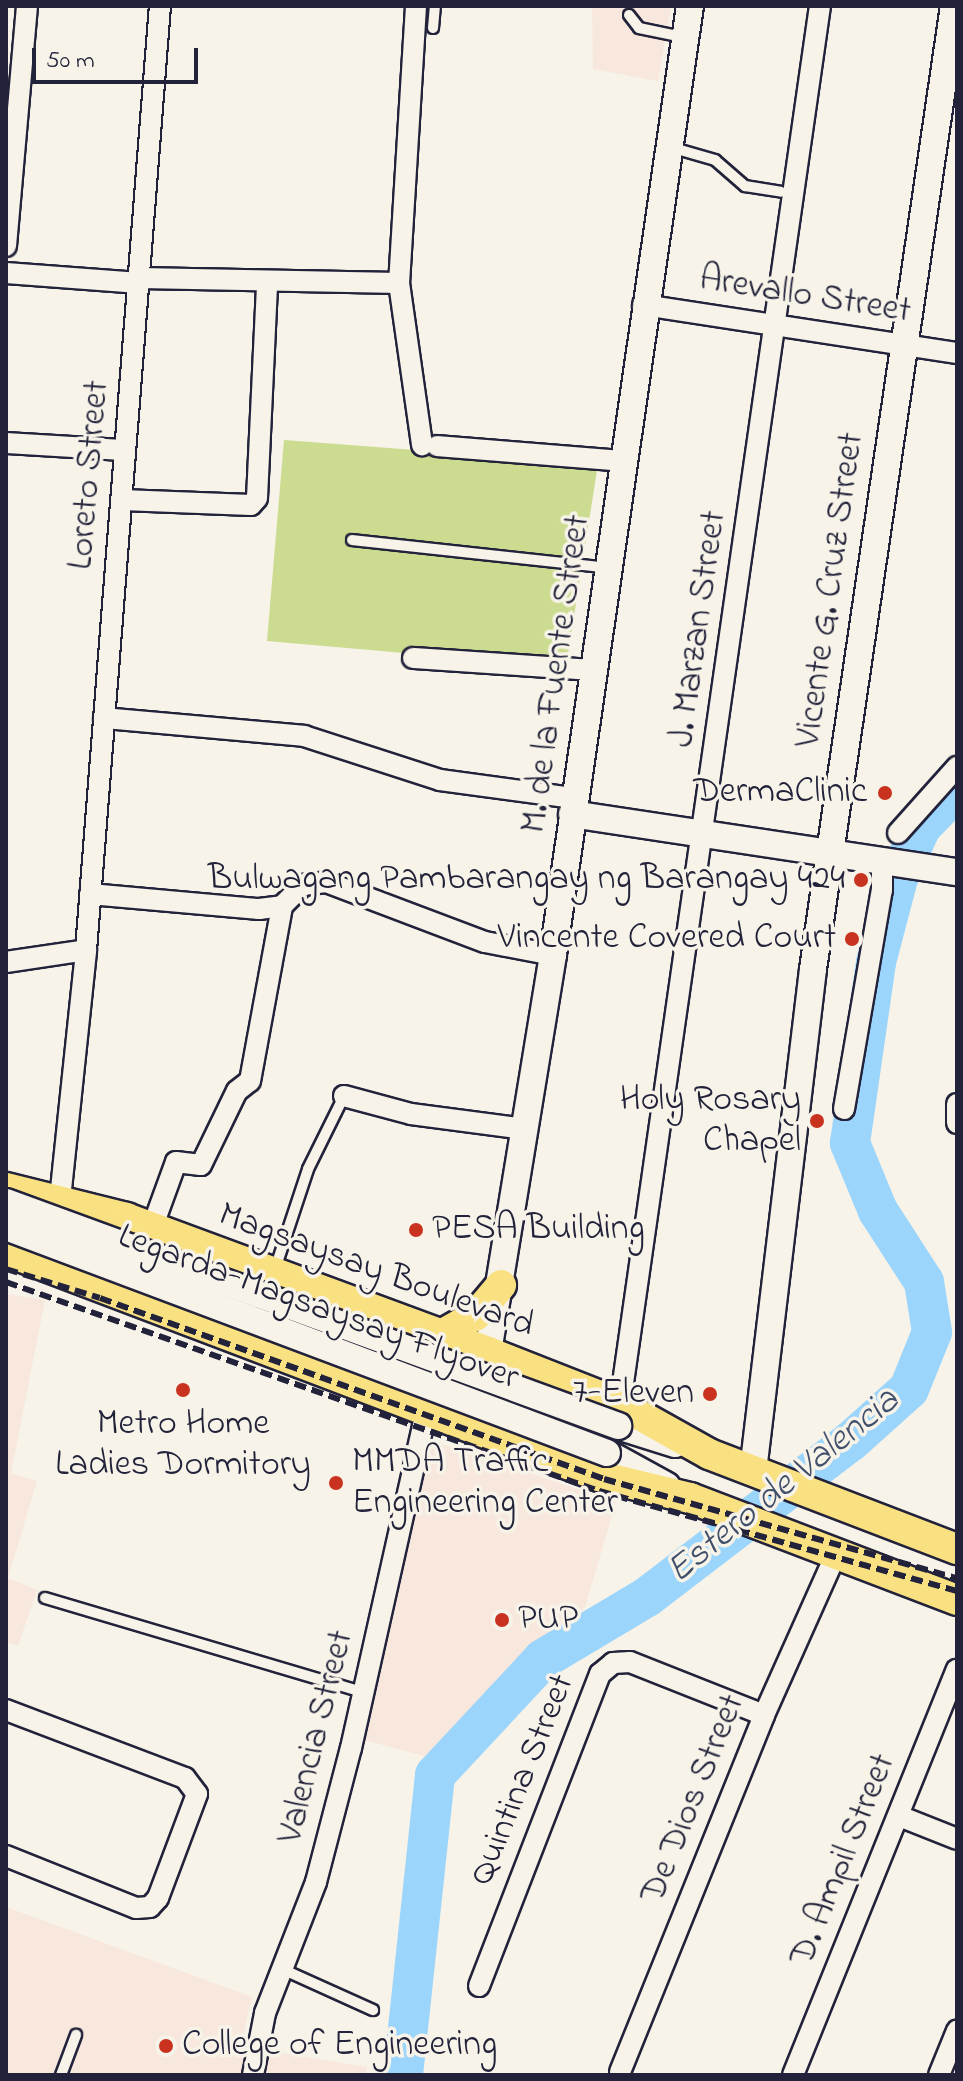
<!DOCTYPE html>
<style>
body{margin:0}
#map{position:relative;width:963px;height:2081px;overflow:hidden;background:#f7f3e8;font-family:"Indie Flower",sans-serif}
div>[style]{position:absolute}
.built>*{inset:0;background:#f8e7dd}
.green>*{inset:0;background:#cbdc90}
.river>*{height:40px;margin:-20px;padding:0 20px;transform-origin:20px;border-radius:20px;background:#9cd5fc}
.roads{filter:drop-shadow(2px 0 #22223b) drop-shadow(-2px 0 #22223b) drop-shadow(0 2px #22223b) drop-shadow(0 -2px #22223b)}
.lane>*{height:10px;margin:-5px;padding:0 5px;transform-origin:5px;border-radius:5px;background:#f7f3e8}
.street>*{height:20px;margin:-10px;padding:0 10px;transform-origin:10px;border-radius:10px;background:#f7f3e8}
.secondary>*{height:26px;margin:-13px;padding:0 13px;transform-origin:13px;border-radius:13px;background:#f7f3e8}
.primary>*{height:30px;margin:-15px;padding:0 15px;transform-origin:15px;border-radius:15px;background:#f9e181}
.rail>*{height:6px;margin-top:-3px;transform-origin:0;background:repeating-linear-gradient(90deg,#22223b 0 12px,transparent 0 18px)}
.bridges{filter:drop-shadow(2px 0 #22223b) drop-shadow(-2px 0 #22223b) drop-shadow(0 2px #22223b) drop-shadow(0 -2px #22223b)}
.secondary-bridge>*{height:26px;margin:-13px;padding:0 13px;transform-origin:13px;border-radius:13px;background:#f7f3e8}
.dots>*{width:22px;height:22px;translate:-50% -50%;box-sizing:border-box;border:4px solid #f7f3e8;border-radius:50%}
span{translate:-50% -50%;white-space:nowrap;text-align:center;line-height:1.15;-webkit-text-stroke:7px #f7f3e8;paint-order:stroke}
.street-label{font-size:36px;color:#22223b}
.poi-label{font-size:36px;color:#22223b}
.right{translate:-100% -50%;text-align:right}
.left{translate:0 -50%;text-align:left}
.water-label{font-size:38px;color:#404f6b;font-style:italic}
.frame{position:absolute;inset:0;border:8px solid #22223b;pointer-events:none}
.scale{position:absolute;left:32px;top:48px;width:166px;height:36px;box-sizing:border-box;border:4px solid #22223b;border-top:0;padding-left:10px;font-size:24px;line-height:28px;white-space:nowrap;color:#22223b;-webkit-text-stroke:6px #f7f3e8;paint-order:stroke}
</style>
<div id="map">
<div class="built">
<i style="clip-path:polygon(592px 6px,671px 6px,658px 81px,593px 69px)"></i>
<i style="clip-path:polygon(6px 1294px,45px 1300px,11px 1473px,37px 1481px,8px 1578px,37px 1590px,18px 1646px,6px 1642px)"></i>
<i style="clip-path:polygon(431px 1440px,616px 1502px,585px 1607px,438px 1760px,361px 1739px)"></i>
<i style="clip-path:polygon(6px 1907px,252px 1997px,241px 2046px,367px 2067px,365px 2075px,6px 2075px)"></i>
</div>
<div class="green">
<i style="clip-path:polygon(284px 440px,598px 464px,566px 667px,267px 641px)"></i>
</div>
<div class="river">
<i style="left:403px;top:2075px;width:302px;rotate:-83.9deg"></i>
<i style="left:435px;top:1775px;width:158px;rotate:-47deg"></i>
<i style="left:543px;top:1659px;width:121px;rotate:-30.8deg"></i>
<i style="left:647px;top:1597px;width:255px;rotate:-37.4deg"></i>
<i style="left:850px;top:1442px;width:79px;rotate:-41.9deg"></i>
<i style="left:909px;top:1389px;width:61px;rotate:-68deg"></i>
<i style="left:932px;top:1332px;width:51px;rotate:-99.1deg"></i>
<i style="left:924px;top:1282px;width:85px;rotate:-122.9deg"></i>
<i style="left:878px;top:1211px;width:74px;rotate:-112.4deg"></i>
<i style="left:850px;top:1143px;width:183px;rotate:-81.8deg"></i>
<i style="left:876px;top:962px;width:87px;rotate:-75.3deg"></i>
<i style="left:898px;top:878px;width:56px;rotate:-65.7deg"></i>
<i style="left:921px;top:827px;width:52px;rotate:-45.8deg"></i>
</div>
<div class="roads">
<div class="lane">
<i style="left:629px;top:15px;width:16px;rotate:52deg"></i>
<i style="left:639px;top:28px;width:45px;rotate:11.6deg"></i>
<i style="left:433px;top:28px;width:22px;rotate:-85deg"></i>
<i style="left:670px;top:147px;width:47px;rotate:16.1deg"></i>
<i style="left:715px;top:160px;width:40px;rotate:41deg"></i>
<i style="left:745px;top:186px;width:36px;rotate:9deg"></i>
<i style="left:352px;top:540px;width:258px;rotate:6.2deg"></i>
<i style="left:275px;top:1269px;width:105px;rotate:-71.7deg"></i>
<i style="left:308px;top:1169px;width:81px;rotate:-63.7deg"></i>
<i style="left:45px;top:1598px;width:332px;rotate:16.5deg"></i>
<i style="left:282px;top:1969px;width:100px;rotate:24.3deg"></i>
<i style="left:61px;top:2075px;width:43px;rotate:-69.4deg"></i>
</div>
<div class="street">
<i style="left:416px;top:6px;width:278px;rotate:93.5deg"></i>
<i style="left:399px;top:283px;width:164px;rotate:81.9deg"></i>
<i style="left:6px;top:246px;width:241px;rotate:-85deg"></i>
<i style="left:6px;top:273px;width:134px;rotate:4.3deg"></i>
<i style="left:140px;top:278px;width:259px;rotate:1.1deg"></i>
<i style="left:643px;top:305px;width:318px;rotate:8.7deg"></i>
<i style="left:6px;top:443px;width:119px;rotate:3.4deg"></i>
<i style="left:437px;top:446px;width:188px;rotate:4.6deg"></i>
<i style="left:122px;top:500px;width:129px;rotate:2.2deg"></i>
<i style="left:251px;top:505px;width:9px;rotate:-49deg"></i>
<i style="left:257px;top:498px;width:214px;rotate:-87.3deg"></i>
<i style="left:413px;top:658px;width:181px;rotate:3.8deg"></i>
<i style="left:104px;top:718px;width:201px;rotate:5.1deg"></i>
<i style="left:304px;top:736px;width:143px;rotate:17.9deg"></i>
<i style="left:440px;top:780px;width:135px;rotate:7.7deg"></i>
<i style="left:898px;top:833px;width:89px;rotate:-48.2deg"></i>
<i style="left:90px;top:894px;width:170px;rotate:5.1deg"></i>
<i style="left:259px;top:909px;width:23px;rotate:-7deg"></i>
<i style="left:282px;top:906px;width:30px;rotate:-45deg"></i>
<i style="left:303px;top:885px;width:23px;rotate:-7deg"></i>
<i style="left:326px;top:882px;width:170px;rotate:20.7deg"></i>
<i style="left:485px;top:942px;width:69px;rotate:10.8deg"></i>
<i style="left:6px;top:962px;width:81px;rotate:-8.5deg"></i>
<i style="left:344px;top:1096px;width:69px;rotate:15deg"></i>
<i style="left:411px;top:1114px;width:115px;rotate:7.5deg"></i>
<i style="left:957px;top:1104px;width:19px;rotate:90deg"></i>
<i style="left:844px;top:1109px;width:222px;rotate:-80.2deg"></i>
<i style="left:882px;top:890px;width:29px;rotate:-90deg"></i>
<i style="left:60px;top:1199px;width:250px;rotate:-84deg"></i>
<i style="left:86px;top:950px;width:947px;rotate:-85.52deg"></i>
<i style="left:152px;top:1228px;width:70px;rotate:-70deg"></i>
<i style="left:176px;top:1162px;width:25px;rotate:7deg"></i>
<i style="left:201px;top:1165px;width:82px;rotate:-64.1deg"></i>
<i style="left:237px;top:1091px;width:16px;rotate:-38deg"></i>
<i style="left:250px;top:1081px;width:178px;rotate:-79.6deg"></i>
<i style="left:620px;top:1404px;width:1412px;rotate:-81.86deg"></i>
<i style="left:6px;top:1710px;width:191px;rotate:20.8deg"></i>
<i style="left:185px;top:1778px;width:20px;rotate:53deg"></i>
<i style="left:197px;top:1794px;width:111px;rotate:110.6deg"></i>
<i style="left:158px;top:1898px;width:12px;rotate:132deg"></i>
<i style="left:150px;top:1907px;width:14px;rotate:176deg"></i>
<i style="left:136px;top:1908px;width:140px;rotate:-158.2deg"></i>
<i style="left:899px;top:1816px;width:62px;rotate:21.6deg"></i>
<i style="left:479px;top:1986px;width:335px;rotate:-68.8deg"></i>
<i style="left:600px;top:1674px;width:17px;rotate:-40deg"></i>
<i style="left:613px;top:1663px;width:17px;rotate:-3deg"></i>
<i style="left:630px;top:1662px;width:144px;rotate:21.6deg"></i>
<i style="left:620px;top:2072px;width:385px;rotate:-68deg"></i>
<i style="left:764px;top:1715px;width:176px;rotate:-65.9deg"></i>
<i style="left:253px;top:2075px;width:63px;rotate:-79deg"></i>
<i style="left:265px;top:2013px;width:141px;rotate:-68.7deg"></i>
<i style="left:316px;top:1882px;width:138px;rotate:-75.4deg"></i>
<i style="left:351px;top:1748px;width:347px;rotate:-77.4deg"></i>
<i style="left:793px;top:2075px;width:437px;rotate:-68deg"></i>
<i style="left:939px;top:2075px;width:48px;rotate:-67.8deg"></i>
</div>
<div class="secondary">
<i style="left:572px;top:814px;width:389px;rotate:8.6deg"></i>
<i style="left:488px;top:1352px;width:402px;rotate:-80.7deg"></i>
<i style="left:553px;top:955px;width:959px;rotate:-81.79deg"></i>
<i style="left:618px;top:1426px;width:60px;rotate:17.5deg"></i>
<i style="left:607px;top:1453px;width:68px;rotate:28.8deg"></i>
<i style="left:753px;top:1471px;width:506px;rotate:-83.18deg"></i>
<i style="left:813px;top:969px;width:973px;rotate:-81.67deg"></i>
</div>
<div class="primary">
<i style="left:6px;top:1188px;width:124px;rotate:14deg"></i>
<i style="left:126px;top:1218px;width:386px;rotate:20.3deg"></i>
<i style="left:488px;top:1352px;width:142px;rotate:21.5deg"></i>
<i style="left:620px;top:1404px;width:102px;rotate:29.3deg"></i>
<i style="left:709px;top:1454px;width:266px;rotate:21deg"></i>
<i style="left:6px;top:1251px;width:634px;rotate:20.78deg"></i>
<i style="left:599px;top:1476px;width:94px;rotate:13.6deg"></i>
<i style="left:690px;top:1498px;width:286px;rotate:20.9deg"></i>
<i style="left:441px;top:1335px;width:40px;rotate:-29.7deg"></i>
<i style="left:476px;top:1315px;width:39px;rotate:-50deg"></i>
</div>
</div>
<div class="rail">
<i style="left:6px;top:1269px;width:98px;rotate:17.1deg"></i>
<i style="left:100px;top:1298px;width:536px;rotate:19.75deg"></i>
<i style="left:604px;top:1479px;width:367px;rotate:15.7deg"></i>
<i style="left:6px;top:1282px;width:629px;rotate:19.41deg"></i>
<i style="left:599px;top:1491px;width:372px;rotate:15.6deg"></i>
</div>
<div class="bridges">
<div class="secondary-bridge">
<i style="left:6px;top:1202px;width:652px;rotate:20.1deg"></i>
<i style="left:6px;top:1227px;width:642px;rotate:20.61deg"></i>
</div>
</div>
<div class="dots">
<i style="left:885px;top:793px;background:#c8321e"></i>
<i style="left:861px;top:880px;background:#c8321e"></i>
<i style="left:852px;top:939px;background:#c8321e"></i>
<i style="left:817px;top:1121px;background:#c8321e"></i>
<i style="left:416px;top:1230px;background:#c8321e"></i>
<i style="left:183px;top:1390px;background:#c8321e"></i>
<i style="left:710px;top:1394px;background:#c8321e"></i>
<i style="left:336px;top:1483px;background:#c8321e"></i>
<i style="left:502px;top:1620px;background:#c8321e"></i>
<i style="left:166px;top:2046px;background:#c8321e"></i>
</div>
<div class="street-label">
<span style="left:805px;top:296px;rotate:9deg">Arevallo Street</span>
<span style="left:90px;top:475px;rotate:-85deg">Loreto Street</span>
<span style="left:831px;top:590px;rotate:-82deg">Vicente G. Cruz Street</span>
<span style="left:699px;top:629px;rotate:-82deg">J. Marzan Street</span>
<span style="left:557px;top:674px;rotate:-82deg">M. de la Fuente Street</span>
<span style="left:376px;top:1271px;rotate:20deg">Magsaysay Boulevard</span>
<span style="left:318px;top:1308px;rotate:20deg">Legarda-Magsaysay Flyover</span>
<span style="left:317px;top:1737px;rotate:-76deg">Valencia Street</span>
<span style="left:523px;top:1780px;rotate:-68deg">Quintina Street</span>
<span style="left:694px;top:1799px;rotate:-68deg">De Dios Street</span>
<span style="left:844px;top:1860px;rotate:-68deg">D. Ampil Street</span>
</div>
<div class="poi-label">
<span class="right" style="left:867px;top:793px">DermaClinic</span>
<span class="right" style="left:845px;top:880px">Bulwagang Pambarangay ng Barangay 424</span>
<span class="right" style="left:836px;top:939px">Vincente Covered Court</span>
<span class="right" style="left:801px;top:1121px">Holy Rosary<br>Chapel</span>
<span class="left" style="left:432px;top:1230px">PESA Building</span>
<span class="right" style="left:694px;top:1394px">7-Eleven</span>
<span style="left:183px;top:1445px">Metro Home<br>Ladies Dormitory</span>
<span class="left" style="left:352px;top:1483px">MMDA Traffic<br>Engineering Center</span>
<span class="left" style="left:518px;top:1620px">PUP</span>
<span class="left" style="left:182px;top:2046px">College of Engineering</span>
</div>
<div class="water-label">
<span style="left:784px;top:1487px;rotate:-39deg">Estero de Valencia</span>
</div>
<div class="frame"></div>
<div class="scale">50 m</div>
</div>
